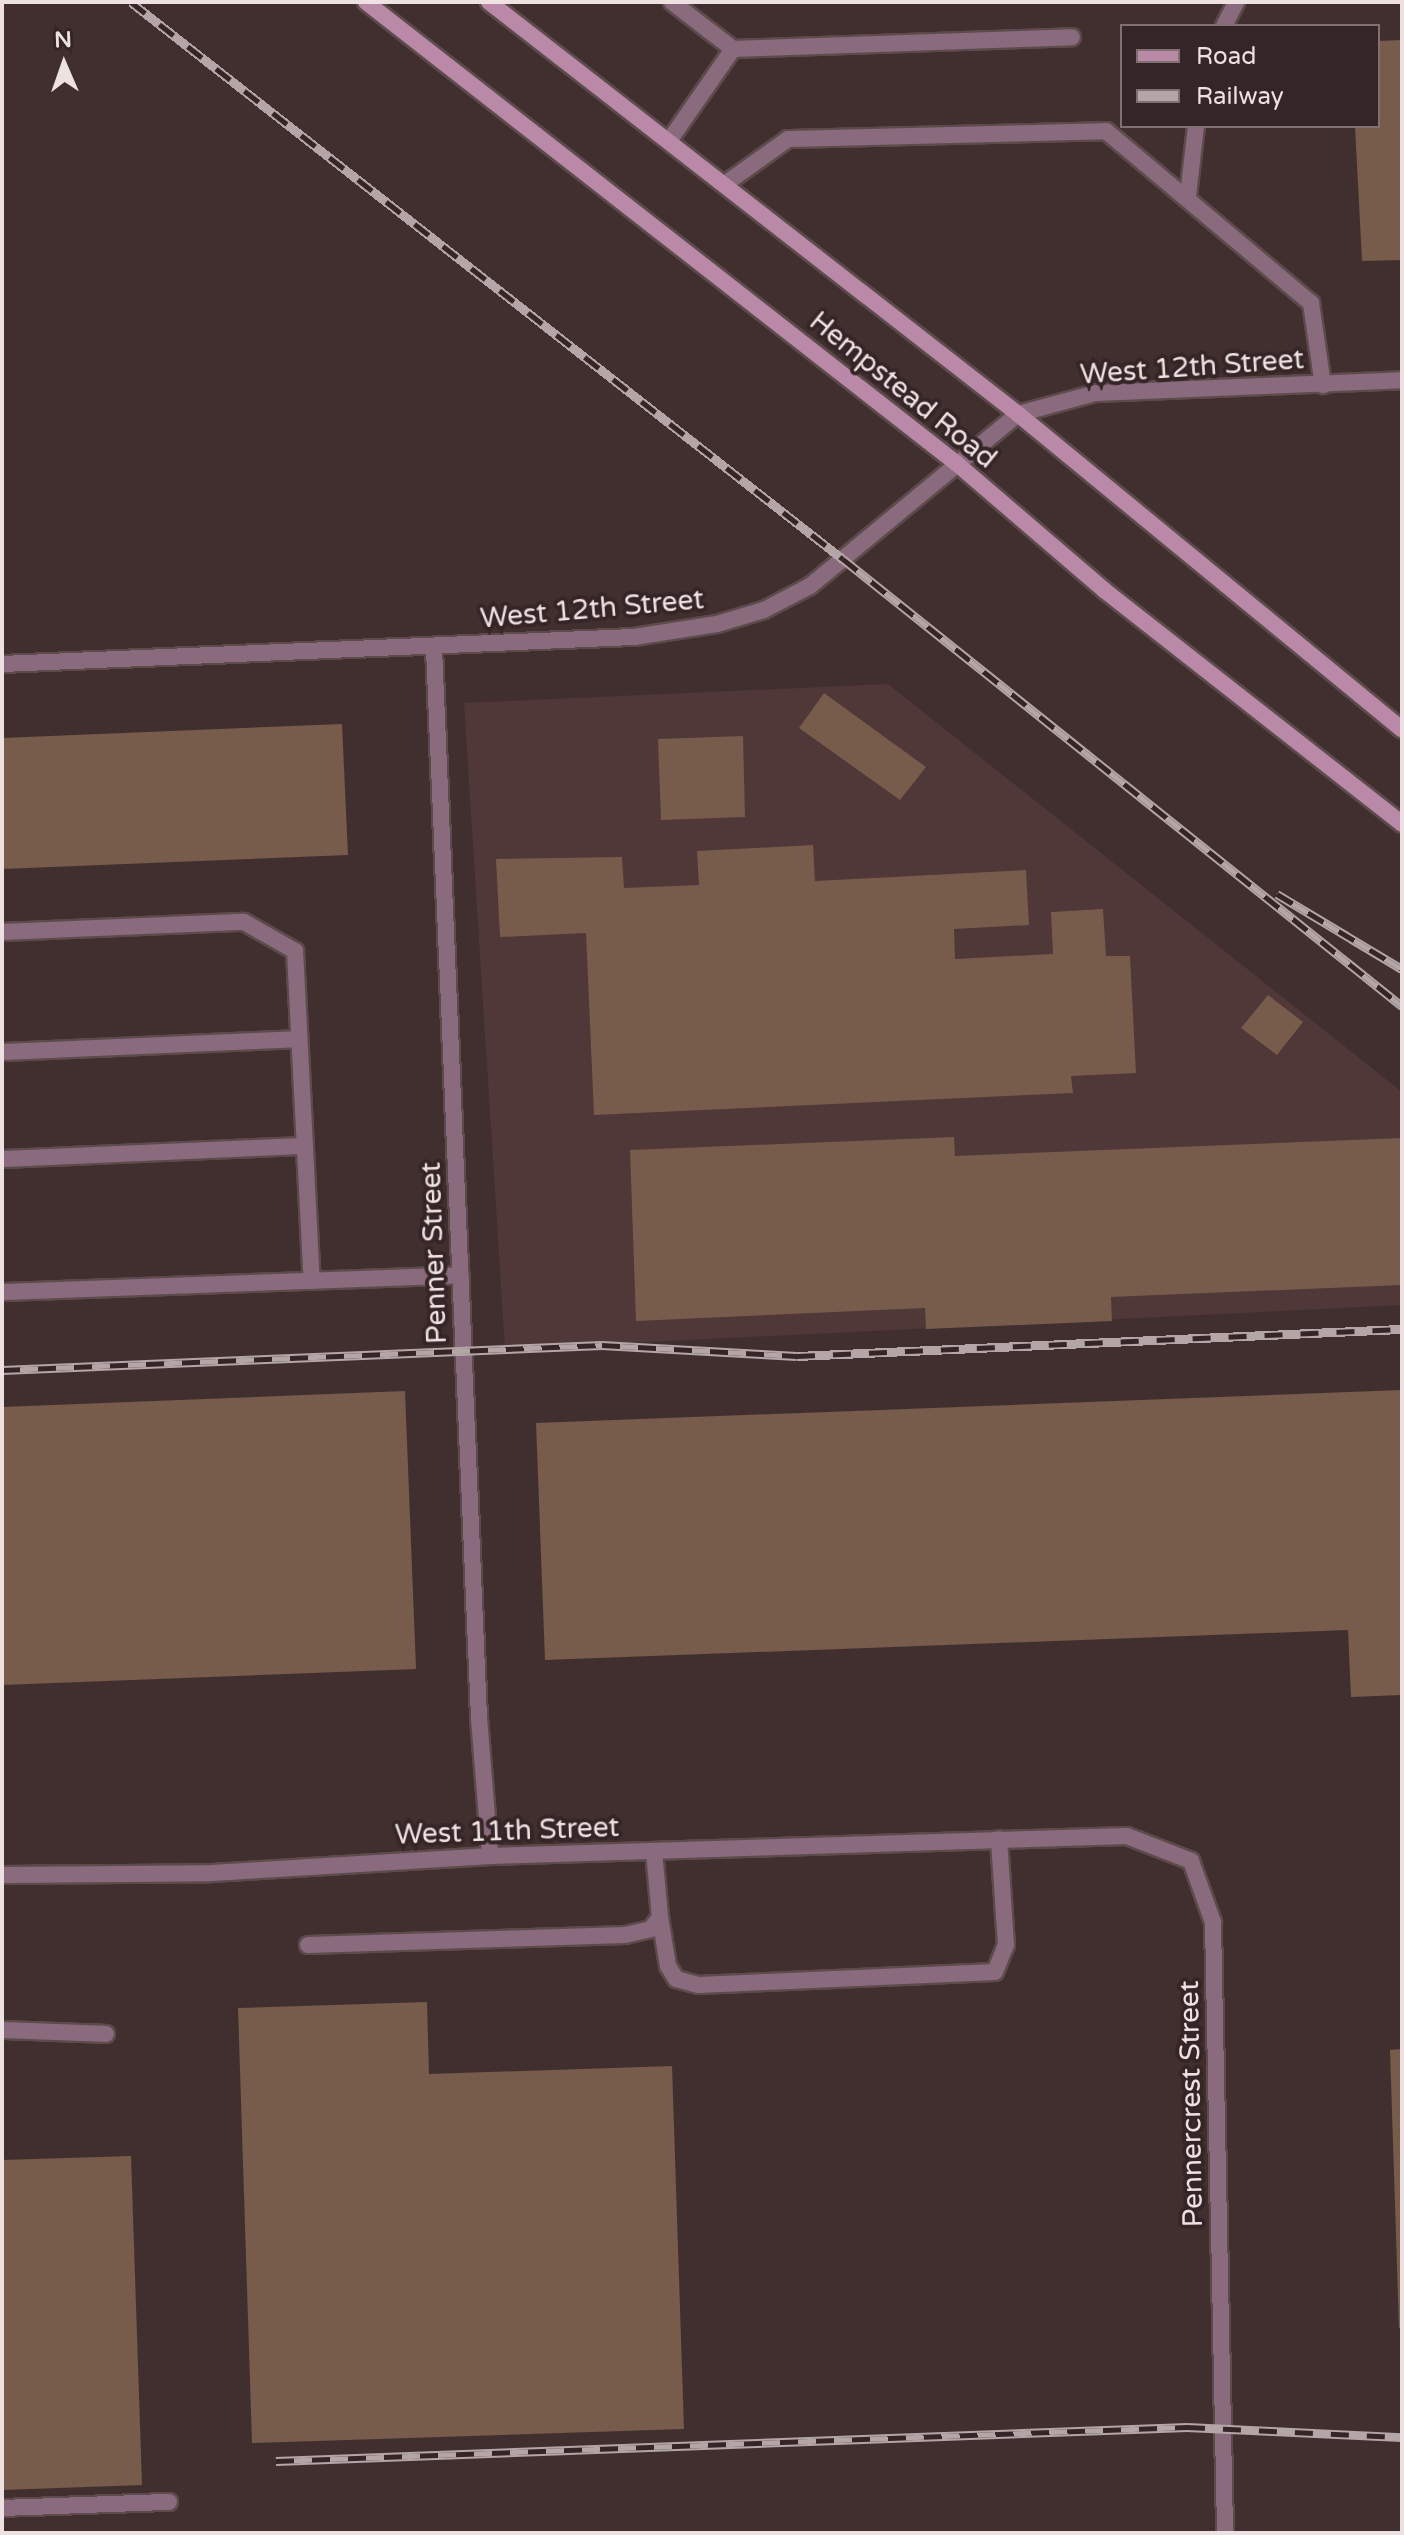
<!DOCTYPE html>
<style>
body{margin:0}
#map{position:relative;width:1404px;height:2535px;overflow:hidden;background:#412f30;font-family:"Varela Round",sans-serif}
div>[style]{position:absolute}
.built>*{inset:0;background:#503738}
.building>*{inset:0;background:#775b4b}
.roads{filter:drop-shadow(2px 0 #5d4b4c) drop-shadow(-2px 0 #5d4b4c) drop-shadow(0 2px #5d4b4c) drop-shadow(0 -2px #5d4b4c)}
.service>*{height:16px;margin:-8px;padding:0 8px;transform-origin:8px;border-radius:8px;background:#8a6b7e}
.minor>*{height:16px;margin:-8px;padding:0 8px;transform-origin:8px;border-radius:8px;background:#8a6b7e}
.tertiary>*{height:16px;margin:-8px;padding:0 8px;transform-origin:8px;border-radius:8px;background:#8a6b7e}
.secondary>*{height:16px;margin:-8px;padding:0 8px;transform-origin:8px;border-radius:8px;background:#b989a7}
.rail>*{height:9px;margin-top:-4.5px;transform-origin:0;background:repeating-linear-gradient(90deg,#362526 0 18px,#b4a6a6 0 36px);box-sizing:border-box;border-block:2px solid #b4a6a6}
span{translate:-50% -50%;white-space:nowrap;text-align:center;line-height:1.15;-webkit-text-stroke:8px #362526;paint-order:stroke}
.street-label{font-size:28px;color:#ede1e1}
.frame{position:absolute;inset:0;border:4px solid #ede1e1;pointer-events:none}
.legend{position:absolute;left:1120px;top:24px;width:260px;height:104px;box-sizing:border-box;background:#362526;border:2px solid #7f7071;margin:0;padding:10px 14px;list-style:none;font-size:24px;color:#ede1e1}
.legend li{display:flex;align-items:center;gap:16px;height:40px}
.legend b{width:40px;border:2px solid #7f7071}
.north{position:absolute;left:24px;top:24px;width:80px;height:80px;-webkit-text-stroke:6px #362526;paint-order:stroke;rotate:358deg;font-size:22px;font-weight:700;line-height:32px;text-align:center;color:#ede1e1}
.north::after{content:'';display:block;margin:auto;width:28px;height:36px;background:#ede1e1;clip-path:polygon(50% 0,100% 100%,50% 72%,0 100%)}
</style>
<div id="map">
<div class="built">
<i style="clip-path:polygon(888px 684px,1402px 1092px,1402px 1305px,505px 1349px,464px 703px)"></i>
</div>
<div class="building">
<i style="clip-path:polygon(1402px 40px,1402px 260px,1362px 261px,1355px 126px,1378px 126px,1378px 41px)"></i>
<i style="clip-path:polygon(824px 693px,926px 767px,900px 800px,799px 728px)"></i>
<i style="clip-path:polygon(342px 724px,348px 855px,2px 869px,2px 738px)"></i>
<i style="clip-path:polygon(743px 736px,745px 817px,661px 820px,658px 739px)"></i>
<i style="clip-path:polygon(813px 845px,815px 881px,1026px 870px,1029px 925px,954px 929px,955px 959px,1053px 954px,1051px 912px,1103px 909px,1106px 956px,1130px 956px,1136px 1073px,1071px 1076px,1073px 1093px,594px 1115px,586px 933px,500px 937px,496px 859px,622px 857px,624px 888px,699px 885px,697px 851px)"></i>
<i style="clip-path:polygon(1268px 995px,1303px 1022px,1277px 1055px,1241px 1028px)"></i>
<i style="clip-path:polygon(954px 1137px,955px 1156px,1402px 1138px,1402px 1285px,1111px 1297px,1112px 1321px,926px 1329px,925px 1308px,636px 1321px,630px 1150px)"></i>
<i style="clip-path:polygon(1402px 1390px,1402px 1695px,1351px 1697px,1348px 1630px,545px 1660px,536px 1423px)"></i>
<i style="clip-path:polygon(405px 1391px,416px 1669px,2px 1685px,2px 1407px)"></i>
<i style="clip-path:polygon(427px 2002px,429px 2074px,672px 2066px,684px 2429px,252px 2443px,238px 2008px)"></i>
<i style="clip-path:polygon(1402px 2049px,1402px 2328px,1399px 2328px,1390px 2050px)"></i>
<i style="clip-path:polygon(131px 2156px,142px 2485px,2px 2490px,2px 2160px)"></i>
</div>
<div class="roads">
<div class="service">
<i style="left:672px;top:2px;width:77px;rotate:37.6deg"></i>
<i style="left:733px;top:49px;width:339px;rotate:-2deg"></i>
<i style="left:1224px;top:26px;width:27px;rotate:-63deg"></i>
<i style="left:669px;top:141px;width:112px;rotate:-55.2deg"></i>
<i style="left:725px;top:184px;width:77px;rotate:-35.5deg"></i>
<i style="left:788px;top:139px;width:318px;rotate:-1.4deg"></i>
<i style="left:1106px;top:131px;width:268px;rotate:40deg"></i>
<i style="left:1311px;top:303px;width:83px;rotate:81.7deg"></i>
<i style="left:1188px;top:196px;width:70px;rotate:-83.5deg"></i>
<i style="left:2px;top:932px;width:242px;rotate:-2.4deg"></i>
<i style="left:244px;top:922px;width:59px;rotate:29.6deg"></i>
<i style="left:295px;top:951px;width:330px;rotate:87.1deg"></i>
<i style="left:2px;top:1052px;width:297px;rotate:-2.5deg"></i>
<i style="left:2px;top:1159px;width:303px;rotate:-2.5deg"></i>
<i style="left:2px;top:1292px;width:459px;rotate:-2.1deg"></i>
<i style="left:660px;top:1917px;width:50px;rotate:80.7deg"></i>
<i style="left:668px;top:1966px;width:15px;rotate:58deg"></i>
<i style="left:676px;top:1979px;width:23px;rotate:15deg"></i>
<i style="left:698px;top:1985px;width:297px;rotate:-2.5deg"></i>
<i style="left:995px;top:1972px;width:29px;rotate:-68deg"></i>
<i style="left:1006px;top:1945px;width:106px;rotate:-93.8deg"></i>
<i style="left:308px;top:1945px;width:317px;rotate:-1.8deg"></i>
<i style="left:625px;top:1935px;width:27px;rotate:-13deg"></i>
<i style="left:651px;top:1929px;width:15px;rotate:-53deg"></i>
<i style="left:660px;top:1917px;width:66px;rotate:-95.2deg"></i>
<i style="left:2px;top:2030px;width:104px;rotate:2.2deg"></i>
<i style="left:2px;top:2508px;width:167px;rotate:-2.1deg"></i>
</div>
<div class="minor">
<i style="left:434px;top:648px;width:1071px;rotate:87.59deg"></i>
<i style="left:479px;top:1718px;width:138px;rotate:85.4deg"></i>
<i style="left:2px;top:1875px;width:210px;rotate:-0.5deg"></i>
<i style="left:212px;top:1873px;width:279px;rotate:-3.5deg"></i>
<i style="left:490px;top:1856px;width:637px;rotate:-1.8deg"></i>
<i style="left:1127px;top:1836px;width:69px;rotate:21.3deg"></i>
<i style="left:1191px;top:1861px;width:65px;rotate:70.2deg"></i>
<i style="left:1213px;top:1922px;width:611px;rotate:88.87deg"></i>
</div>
<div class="tertiary">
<i style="left:2px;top:664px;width:633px;rotate:-2.45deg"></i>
<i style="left:634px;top:637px;width:84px;rotate:-8.9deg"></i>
<i style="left:717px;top:624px;width:49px;rotate:-16.6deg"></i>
<i style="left:764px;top:610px;width:52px;rotate:-27.6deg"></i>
<i style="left:810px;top:586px;width:270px;rotate:-39.6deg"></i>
<i style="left:1018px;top:414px;width:81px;rotate:-15.1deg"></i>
<i style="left:1096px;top:393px;width:306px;rotate:-2.4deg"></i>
</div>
<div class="secondary">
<i style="left:366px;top:2px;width:749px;rotate:38deg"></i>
<i style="left:956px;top:463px;width:195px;rotate:40.6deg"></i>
<i style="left:1104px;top:590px;width:379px;rotate:38.1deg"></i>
<i style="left:489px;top:2px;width:671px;rotate:37.91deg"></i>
<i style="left:1018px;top:414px;width:497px;rotate:39.4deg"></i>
</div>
</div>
<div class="rail">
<i style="left:131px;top:2px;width:904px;rotate:38.04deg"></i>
<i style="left:843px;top:559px;width:716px;rotate:38.65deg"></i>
<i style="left:1277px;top:894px;width:146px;rotate:31deg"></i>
<i style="left:2px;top:1370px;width:601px;rotate:-2.39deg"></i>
<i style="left:602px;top:1345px;width:195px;rotate:3.2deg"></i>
<i style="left:797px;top:1356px;width:606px;rotate:-2.56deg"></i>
<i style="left:276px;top:2461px;width:912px;rotate:-2.14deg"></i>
<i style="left:1187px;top:2427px;width:215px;rotate:2.7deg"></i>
</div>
<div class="street-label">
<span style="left:1192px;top:367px;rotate:-4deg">West 12th Street</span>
<span style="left:903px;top:390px;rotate:39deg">Hempstead Road</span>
<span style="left:592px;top:609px;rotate:-5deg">West 12th Street</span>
<span style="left:434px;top:1253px;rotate:-92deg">Penner Street</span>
<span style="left:507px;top:1831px;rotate:-2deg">West 11th Street</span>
<span style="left:1191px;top:2104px;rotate:-91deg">Pennercrest Street</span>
</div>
<div class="frame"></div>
<ul class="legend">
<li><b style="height:10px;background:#b989a7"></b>Road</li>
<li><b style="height:10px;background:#b4a6a6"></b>Railway</li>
</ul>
<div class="north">N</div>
</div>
